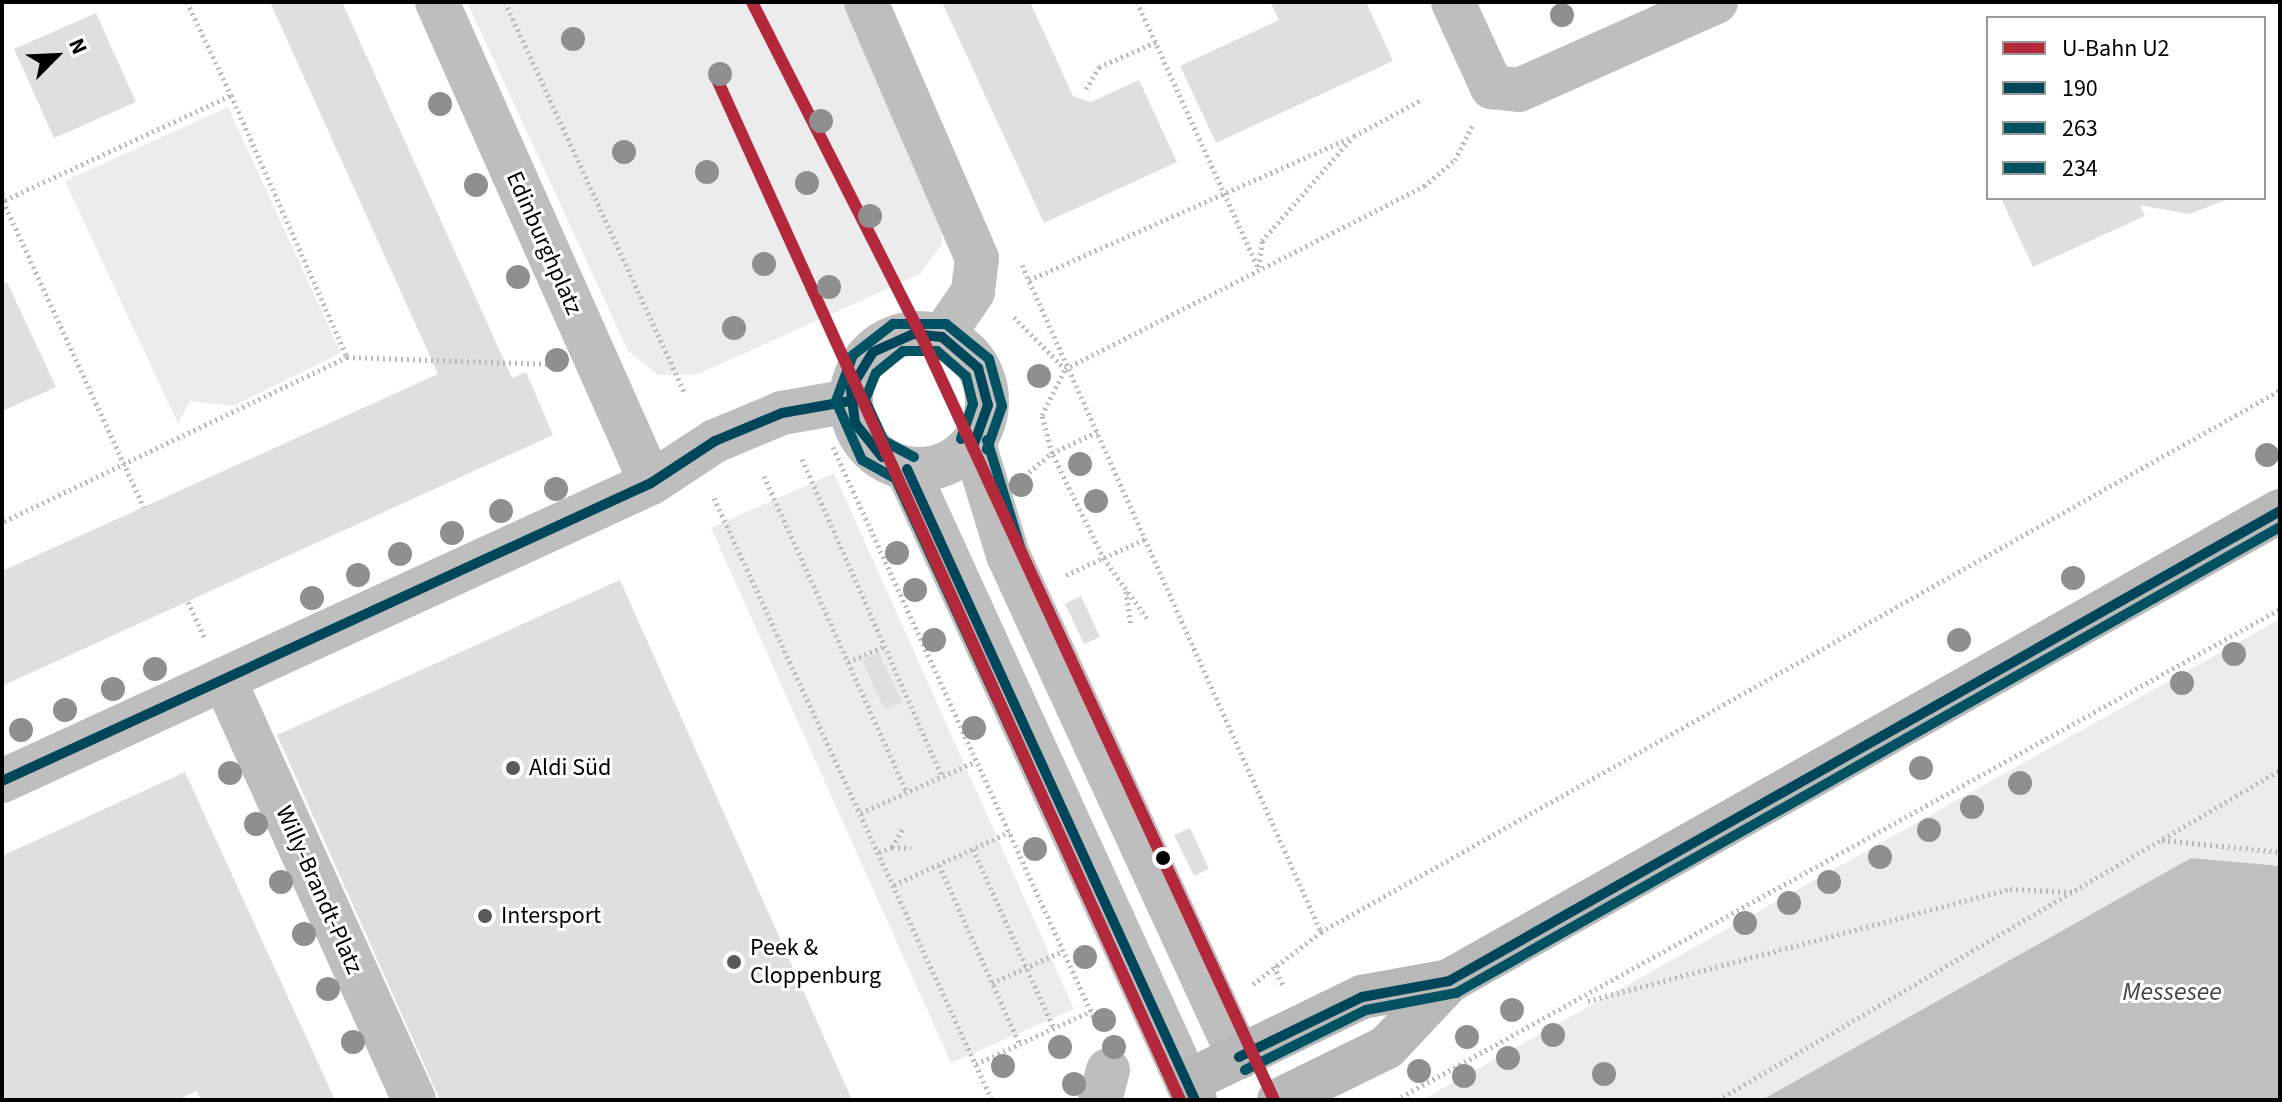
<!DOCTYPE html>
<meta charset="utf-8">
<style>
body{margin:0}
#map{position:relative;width:2282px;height:1102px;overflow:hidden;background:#fff;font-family:"Source Sans 3",sans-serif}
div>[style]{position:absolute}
.green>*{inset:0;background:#ececec}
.water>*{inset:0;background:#bfbfbf}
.building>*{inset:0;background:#dfdfdf}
.path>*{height:5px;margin-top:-2.5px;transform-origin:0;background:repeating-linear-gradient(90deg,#b9b9b9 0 2px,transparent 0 6px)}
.street>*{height:44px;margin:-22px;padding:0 22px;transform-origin:22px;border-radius:22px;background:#bebebe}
.street>.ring{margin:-22px;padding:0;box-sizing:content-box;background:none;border:44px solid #bebebe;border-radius:50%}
.secondary>*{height:44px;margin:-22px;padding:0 22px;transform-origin:22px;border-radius:22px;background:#b8b8b8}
.bus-1>*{height:10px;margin:-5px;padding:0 5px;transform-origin:5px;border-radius:5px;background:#00465a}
.bus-2>*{height:10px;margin:-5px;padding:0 5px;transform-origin:5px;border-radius:5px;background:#005262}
.bus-3>*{height:10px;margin:-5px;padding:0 5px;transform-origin:5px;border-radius:5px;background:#005262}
.metro-1>*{height:12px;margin:-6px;padding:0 6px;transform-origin:6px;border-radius:6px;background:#b4283c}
.trees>*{width:24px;height:24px;margin:-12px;border-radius:50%;background:#8f8f8f}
.dots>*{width:22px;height:22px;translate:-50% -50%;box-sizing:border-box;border:4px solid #fff;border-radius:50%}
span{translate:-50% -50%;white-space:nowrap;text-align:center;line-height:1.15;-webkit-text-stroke:6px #fff;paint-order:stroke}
.street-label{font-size:24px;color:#000}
.poi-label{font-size:24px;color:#000}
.left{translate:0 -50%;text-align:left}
.water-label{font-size:26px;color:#444;font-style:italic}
.frame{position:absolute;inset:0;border:4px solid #000;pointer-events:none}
.legend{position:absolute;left:1986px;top:16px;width:280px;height:184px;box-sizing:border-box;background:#fff;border:2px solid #999;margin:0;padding:10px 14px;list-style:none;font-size:24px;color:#000}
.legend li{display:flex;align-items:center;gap:16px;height:40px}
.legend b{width:40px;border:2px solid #999}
.north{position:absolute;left:16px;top:16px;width:80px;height:80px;-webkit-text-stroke:6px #fff;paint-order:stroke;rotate:66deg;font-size:22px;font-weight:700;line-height:32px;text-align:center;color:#000}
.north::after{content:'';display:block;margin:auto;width:28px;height:36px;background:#000;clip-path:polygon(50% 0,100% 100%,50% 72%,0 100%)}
</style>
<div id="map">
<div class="green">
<i style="clip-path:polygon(467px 2px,847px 2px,941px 207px,942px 244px,920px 274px,696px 375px,658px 375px,628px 351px)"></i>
<i style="clip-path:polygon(228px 107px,341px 353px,233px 406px,190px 401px,178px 424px,65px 181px)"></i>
<i style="clip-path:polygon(834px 473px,1074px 1009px,951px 1063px,711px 528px)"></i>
<i style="clip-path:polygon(2280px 619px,2280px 1100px,1422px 1100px)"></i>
</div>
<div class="water">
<i style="clip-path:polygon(2191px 858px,2280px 866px,2280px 1100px,1762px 1100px)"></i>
</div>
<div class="building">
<i style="clip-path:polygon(270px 2px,342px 2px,512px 378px,526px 372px,553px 435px,2px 686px,2px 571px,438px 374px)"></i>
<i style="clip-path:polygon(942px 2px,1030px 2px,1073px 96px,1091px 102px,1139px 80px,1177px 162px,1044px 223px)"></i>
<i style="clip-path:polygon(1270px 2px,1366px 2px,1393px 61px,1216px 143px,1180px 66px,1279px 20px)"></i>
<i style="clip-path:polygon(96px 13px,136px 102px,54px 138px,14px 49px)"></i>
<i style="clip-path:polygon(2001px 198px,2231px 198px,2189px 214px,2140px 205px,2145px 216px,2033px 267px)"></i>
<i style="clip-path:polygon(7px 282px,56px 387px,2px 411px,2px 284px)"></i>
<i style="clip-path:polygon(620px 580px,852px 1100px,440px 1100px,277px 735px)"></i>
<i style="clip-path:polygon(1081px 596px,1100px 637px,1084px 644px,1065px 604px)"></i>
<i style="clip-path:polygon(879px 653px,902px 702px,885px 710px,862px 661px)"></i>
<i style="clip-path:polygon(185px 772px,335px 1100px,201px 1100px,197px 1091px,177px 1100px,2px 1100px,2px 856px)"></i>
<i style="clip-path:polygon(1190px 828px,1209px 869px,1194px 876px,1174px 835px)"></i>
</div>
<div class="path">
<i style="left:187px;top:2px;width:103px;rotate:64.7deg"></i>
<i style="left:505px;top:2px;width:429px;rotate:65.3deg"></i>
<i style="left:1137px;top:2px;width:292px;rotate:65.5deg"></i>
<i style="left:1086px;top:89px;width:26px;rotate:-59deg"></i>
<i style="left:1099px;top:67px;width:62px;rotate:-23.7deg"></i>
<i style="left:2px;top:194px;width:7px;rotate:63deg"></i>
<i style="left:5px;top:200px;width:249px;rotate:-24.9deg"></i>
<i style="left:231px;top:95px;width:287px;rotate:66.1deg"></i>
<i style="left:347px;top:357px;width:382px;rotate:154.4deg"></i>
<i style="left:3px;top:201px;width:337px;rotate:65.3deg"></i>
<i style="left:1022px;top:265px;width:731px;rotate:65.85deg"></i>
<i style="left:1259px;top:267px;width:26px;rotate:-83deg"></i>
<i style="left:1262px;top:241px;width:137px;rotate:-48.9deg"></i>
<i style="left:1029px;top:280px;width:355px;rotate:-23.9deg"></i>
<i style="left:1354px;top:136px;width:78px;rotate:-28.2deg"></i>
<i style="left:1014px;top:317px;width:69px;rotate:45.6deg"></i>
<i style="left:347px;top:357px;width:203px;rotate:2deg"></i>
<i style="left:833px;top:447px;width:638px;rotate:65.44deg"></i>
<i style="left:802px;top:459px;width:347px;rotate:66.2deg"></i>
<i style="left:1029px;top:472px;width:30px;rotate:-40deg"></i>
<i style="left:1052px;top:453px;width:50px;rotate:-25deg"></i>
<i style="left:764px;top:476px;width:347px;rotate:65.7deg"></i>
<i style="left:714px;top:498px;width:663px;rotate:65.21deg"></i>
<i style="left:1066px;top:575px;width:87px;rotate:-24.5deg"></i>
<i style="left:1126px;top:591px;width:34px;rotate:82deg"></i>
<i style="left:188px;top:602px;width:40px;rotate:65deg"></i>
<i style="left:1147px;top:618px;width:73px;rotate:-126.1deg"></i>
<i style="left:1104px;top:559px;width:118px;rotate:-116.1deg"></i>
<i style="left:1052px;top:453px;width:39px;rotate:-105deg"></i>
<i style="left:1042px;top:415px;width:51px;rotate:-63.4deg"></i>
<i style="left:1065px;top:369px;width:403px;rotate:-27deg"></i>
<i style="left:1424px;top:186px;width:40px;rotate:-40deg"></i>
<i style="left:1455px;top:160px;width:40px;rotate:-63.4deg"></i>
<i style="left:848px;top:662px;width:40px;rotate:-23.4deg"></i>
<i style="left:861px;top:813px;width:126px;rotate:-24.3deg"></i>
<i style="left:2162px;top:840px;width:119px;rotate:5.8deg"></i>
<i style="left:892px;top:847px;width:19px;rotate:3deg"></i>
<i style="left:973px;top:849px;width:196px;rotate:65.7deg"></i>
<i style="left:879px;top:852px;width:14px;rotate:-21deg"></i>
<i style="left:892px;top:847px;width:21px;rotate:-59deg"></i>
<i style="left:939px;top:865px;width:196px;rotate:65.7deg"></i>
<i style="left:894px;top:885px;width:127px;rotate:-24.7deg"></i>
<i style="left:1274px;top:966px;width:23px;rotate:65deg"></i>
<i style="left:992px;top:983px;width:78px;rotate:-24.3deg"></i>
<i style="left:1253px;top:984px;width:86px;rotate:-37.4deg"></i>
<i style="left:1321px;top:932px;width:1102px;rotate:-29.47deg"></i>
<i style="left:1588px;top:1001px;width:437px;rotate:-14.9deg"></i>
<i style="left:2010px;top:889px;width:65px;rotate:2.6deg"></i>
<i style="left:976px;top:1064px;width:127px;rotate:-24.7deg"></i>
<i style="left:1396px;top:1100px;width:1011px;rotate:-29.05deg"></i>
<i style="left:1718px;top:1100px;width:652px;rotate:-30.42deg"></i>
</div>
<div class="street">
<i style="left:437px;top:2px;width:526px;rotate:66.02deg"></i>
<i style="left:866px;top:2px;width:279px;rotate:66.6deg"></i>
<i style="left:977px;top:258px;width:34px;rotate:97deg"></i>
<i style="left:973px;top:292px;width:55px;rotate:124.6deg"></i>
<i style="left:1453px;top:2px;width:94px;rotate:65.4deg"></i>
<i style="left:1492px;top:87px;width:27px;rotate:6deg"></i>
<i style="left:1519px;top:90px;width:216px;rotate:-24.1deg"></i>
<i class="ring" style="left:851px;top:333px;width:92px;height:92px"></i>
<i style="left:974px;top:444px;width:116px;rotate:73deg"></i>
<i style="left:1008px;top:555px;width:553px;rotate:65.29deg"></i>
<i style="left:907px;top:469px;width:674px;rotate:65.45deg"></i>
<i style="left:224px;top:679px;width:462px;rotate:65.7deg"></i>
<i style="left:2px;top:781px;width:714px;rotate:-24.66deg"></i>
<i style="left:651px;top:483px;width:77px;rotate:-33.3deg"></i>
<i style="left:715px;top:441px;width:73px;rotate:-22.7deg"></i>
<i style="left:782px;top:413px;width:69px;rotate:-10deg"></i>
<i style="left:1100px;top:1100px;width:31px;rotate:-75deg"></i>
</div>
<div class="secondary">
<i style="left:1195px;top:1100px;width:20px;rotate:-114deg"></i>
<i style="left:1187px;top:1082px;width:195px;rotate:-25.9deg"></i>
<i style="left:1362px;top:997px;width:88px;rotate:-10.4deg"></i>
<i style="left:1279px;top:1100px;width:120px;rotate:-26.1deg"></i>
<i style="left:1387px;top:1047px;width:91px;rotate:-46.8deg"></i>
<i style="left:1449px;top:981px;width:955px;rotate:-29.49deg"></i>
</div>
<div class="bus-1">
<i style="left:882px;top:457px;width:43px;rotate:-128.5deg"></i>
<i style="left:855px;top:423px;width:35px;rotate:-97deg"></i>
<i style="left:851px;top:388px;width:42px;rotate:-58.6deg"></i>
<i style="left:873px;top:352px;width:44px;rotate:-24.2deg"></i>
<i style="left:913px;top:334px;width:29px;rotate:6deg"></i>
<i style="left:942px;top:337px;width:48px;rotate:40.7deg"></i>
<i style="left:978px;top:368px;width:38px;rotate:75deg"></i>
<i style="left:988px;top:405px;width:41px;rotate:109.7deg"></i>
<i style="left:907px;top:469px;width:694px;rotate:65.47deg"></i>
<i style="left:2px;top:781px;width:714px;rotate:-24.66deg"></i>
<i style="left:651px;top:483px;width:77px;rotate:-33.3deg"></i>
<i style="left:715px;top:441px;width:73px;rotate:-22.7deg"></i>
<i style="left:782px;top:413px;width:69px;rotate:-10deg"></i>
<i style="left:1239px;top:1057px;width:137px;rotate:-26deg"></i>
<i style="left:1362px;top:997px;width:88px;rotate:-10.4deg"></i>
<i style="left:1449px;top:981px;width:955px;rotate:-29.49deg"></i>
</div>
<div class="bus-2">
<i style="left:914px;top:457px;width:34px;rotate:-152deg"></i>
<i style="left:884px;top:441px;width:45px;rotate:-114.9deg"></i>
<i style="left:865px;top:400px;width:29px;rotate:-68deg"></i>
<i style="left:876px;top:373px;width:35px;rotate:-39deg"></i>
<i style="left:903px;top:351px;width:34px"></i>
<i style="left:937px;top:351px;width:38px;rotate:41deg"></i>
<i style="left:966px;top:376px;width:29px;rotate:76deg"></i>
<i style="left:973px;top:404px;width:37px;rotate:109deg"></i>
<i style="left:894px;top:475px;width:687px;rotate:65.41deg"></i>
<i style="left:1245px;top:1070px;width:135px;rotate:-26.4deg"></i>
<i style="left:1366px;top:1010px;width:92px;rotate:-10.7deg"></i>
<i style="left:1456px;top:993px;width:947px;rotate:-29.49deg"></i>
</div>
<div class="bus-3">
<i style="left:987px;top:440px;width:115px;rotate:72.8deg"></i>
<i style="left:1021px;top:550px;width:599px;rotate:65.23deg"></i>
<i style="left:900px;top:481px;width:43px;rotate:-151.1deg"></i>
<i style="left:862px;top:460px;width:64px;rotate:-113.8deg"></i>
<i style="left:836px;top:401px;width:49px;rotate:-69.7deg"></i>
<i style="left:853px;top:355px;width:51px;rotate:-37.8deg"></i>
<i style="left:893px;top:324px;width:53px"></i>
<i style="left:946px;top:324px;width:55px;rotate:39.1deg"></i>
<i style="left:989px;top:359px;width:49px;rotate:74.5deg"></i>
<i style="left:1002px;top:406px;width:46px;rotate:109.2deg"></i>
</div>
<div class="metro-1">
<i style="left:752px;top:2px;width:371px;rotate:63.1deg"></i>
<i style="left:920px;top:333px;width:845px;rotate:65.22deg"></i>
<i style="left:715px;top:75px;width:1126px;rotate:65.6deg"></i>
</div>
<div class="trees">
<i style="left:1562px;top:15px"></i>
<i style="left:573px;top:39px"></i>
<i style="left:720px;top:74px"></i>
<i style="left:440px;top:104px"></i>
<i style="left:821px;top:121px"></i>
<i style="left:624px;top:152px"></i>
<i style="left:707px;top:172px"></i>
<i style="left:807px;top:183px"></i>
<i style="left:476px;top:185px"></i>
<i style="left:870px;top:216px"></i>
<i style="left:764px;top:264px"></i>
<i style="left:518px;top:277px"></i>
<i style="left:829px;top:287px"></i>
<i style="left:734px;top:328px"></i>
<i style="left:557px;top:360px"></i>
<i style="left:1039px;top:376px"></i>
<i style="left:2267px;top:455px"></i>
<i style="left:1080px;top:464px"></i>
<i style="left:1021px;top:485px"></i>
<i style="left:556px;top:489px"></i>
<i style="left:1096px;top:501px"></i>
<i style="left:501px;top:511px"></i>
<i style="left:452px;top:533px"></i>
<i style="left:897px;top:553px"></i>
<i style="left:400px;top:554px"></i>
<i style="left:358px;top:575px"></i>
<i style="left:2073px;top:578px"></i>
<i style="left:915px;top:590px"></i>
<i style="left:312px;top:598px"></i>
<i style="left:934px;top:640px"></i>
<i style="left:1959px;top:640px"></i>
<i style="left:2234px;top:654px"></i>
<i style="left:155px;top:669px"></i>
<i style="left:2182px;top:683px"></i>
<i style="left:113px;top:689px"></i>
<i style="left:65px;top:710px"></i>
<i style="left:974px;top:728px"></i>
<i style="left:21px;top:730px"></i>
<i style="left:1921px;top:768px"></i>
<i style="left:230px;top:773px"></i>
<i style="left:2020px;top:783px"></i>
<i style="left:1972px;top:807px"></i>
<i style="left:256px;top:824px"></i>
<i style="left:1929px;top:830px"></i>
<i style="left:1035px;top:849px"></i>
<i style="left:1880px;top:857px"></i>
<i style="left:281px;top:882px"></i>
<i style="left:1829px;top:882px"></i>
<i style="left:1789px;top:903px"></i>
<i style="left:1745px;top:923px"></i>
<i style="left:304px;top:934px"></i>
<i style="left:1085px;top:957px"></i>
<i style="left:328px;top:989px"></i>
<i style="left:1512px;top:1010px"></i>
<i style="left:1104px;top:1020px"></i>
<i style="left:1553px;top:1035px"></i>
<i style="left:1467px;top:1037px"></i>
<i style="left:353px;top:1042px"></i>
<i style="left:1060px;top:1047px"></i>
<i style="left:1114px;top:1047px"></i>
<i style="left:1508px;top:1058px"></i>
<i style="left:1003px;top:1066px"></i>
<i style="left:1419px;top:1071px"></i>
<i style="left:1604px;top:1074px"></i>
<i style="left:1464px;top:1076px"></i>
<i style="left:1074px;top:1084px"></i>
</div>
<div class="dots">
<i style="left:513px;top:768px;background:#595959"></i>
<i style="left:1163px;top:858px;background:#000"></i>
<i style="left:485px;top:916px;background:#595959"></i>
<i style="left:734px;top:962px;background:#595959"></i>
</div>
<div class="street-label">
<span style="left:544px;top:243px;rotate:66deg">Edinburghplatz</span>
<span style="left:319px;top:890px;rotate:66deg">Willy-Brandt-Platz</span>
</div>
<div class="poi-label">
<span class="left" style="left:529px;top:768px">Aldi Süd</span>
<span class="left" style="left:501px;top:916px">Intersport</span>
<span class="left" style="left:750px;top:962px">Peek &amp;<br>Cloppenburg</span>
</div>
<div class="water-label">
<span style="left:2172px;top:992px">Messesee</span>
</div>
<div class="frame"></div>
<ul class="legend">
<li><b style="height:10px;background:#b4283c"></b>U-Bahn U2</li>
<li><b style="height:10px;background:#00465a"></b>190</li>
<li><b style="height:10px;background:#005262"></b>263</li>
<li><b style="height:10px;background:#005262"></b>234</li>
</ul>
<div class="north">N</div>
</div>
